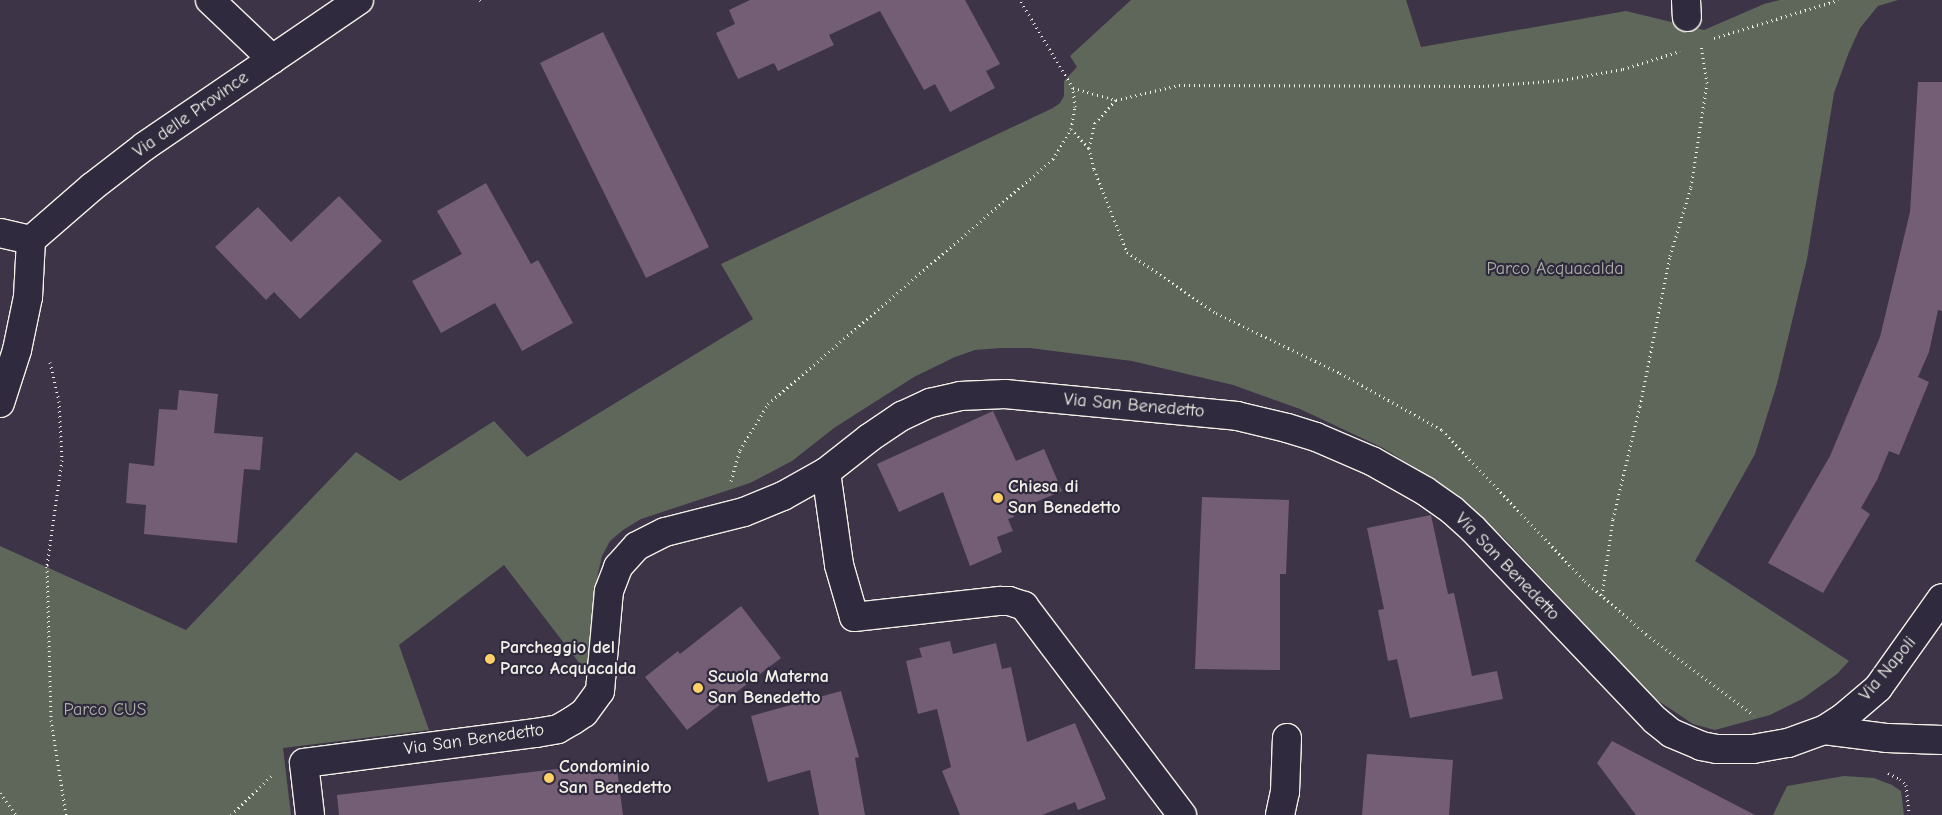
<!DOCTYPE html>
<style>
body{margin:0}
#map{position:relative;width:1942px;height:815px;overflow:hidden;background:#3d3448;font-family:"Comic Neue",sans-serif}
div>[style]{position:absolute}
.green>*{inset:0;background:#5f675b}
.building>*{inset:0;background:#745e75}
.path>*{height:3px;margin-top:-1.5px;transform-origin:0;background:repeating-linear-gradient(90deg,#f4f1e8 0 1px,transparent 0 5px)}
.roads{filter:drop-shadow(1px 0 #f4f1e8) drop-shadow(-1px 0 #f4f1e8) drop-shadow(0 1px #f4f1e8) drop-shadow(0 -1px #f4f1e8)}
.minor>*{height:28px;margin:-14px;padding:0 14px;transform-origin:14px;border-radius:14px;background:#2f2a3d}
.major>*{height:28px;margin:-14px;padding:0 14px;transform-origin:14px;border-radius:14px;background:#2f2a3d}
.dots>*{width:14px;height:14px;translate:-50% -50%;box-sizing:border-box;border:2px solid #2f2a3d;border-radius:50%}
span{translate:-50% -50%;white-space:nowrap;text-align:center;line-height:1.15;-webkit-text-stroke:4.5px #2f2a3d;paint-order:stroke}
.street-label{font-size:18px;color:#f4f1e8}
.park-label{font-size:18px;color:#b1b3a9}
.poi-label{font-size:18px;color:#f4f1e8;font-weight:700}
.left{translate:0 -50%;text-align:left}
</style>
<div id="map">
<div class="green">
<i style="clip-path:polygon(1131px 0,1406px 0,1421px 47px,1626px 11px,1704px 30px,1764px 4px,1780px 0,1898px 0,1878px 6px,1860px 28px,1849px 52px,1834px 93px,1807px 259px,1777px 384px,1755px 454px,1695px 561px,1849px 661px,1837px 674px,1802px 699px,1770px 715px,1715px 730px,1693px 724px,1654px 698px,1505px 539px,1476px 512px,1441px 484px,1383px 448px,1300px 409px,1233px 385px,1132px 361px,1030px 348px,1000px 348px,975px 350px,955px 357px,914px 377px,834px 428px,792px 461px,750px 483px,641px 519px,623px 530px,610px 541px,602px 556px,598px 573px,592px 653px,587px 673px,504px 565px,399px 645px,429px 730px,283px 748px,291px 815px,0 815px,0 546px,186px 630px,356px 452px,400px 481px,494px 421px,527px 457px,753px 319px,721px 264px,1053px 108px,1060px 103px,1064px 96px,1064px 81px,1077px 67px,1070px 56px)"></i>
<i style="clip-path:polygon(1844px 776px,1874px 778px,1892px 785px,1901px 791px,1904px 815px,1773px 815px,1787px 786px)"></i>
</div>
<div class="building">
<i style="clip-path:polygon(750px 0,965px 0,1000px 64px,986px 71px,995px 88px,950px 112px,935px 84px,924px 90px,880px 11px,829px 35px,834px 45px,778px 71px,774px 63px,738px 79px,716px 33px,735px 24px,729px 10px)"></i>
<i style="clip-path:polygon(603px 32px,709px 247px,646px 278px,540px 63px)"></i>
<i style="clip-path:polygon(1918px 82px,1942px 82px,1942px 311px,1938px 310px,1929px 352px,1918px 377px,1929px 382px,1899px 455px,1889px 451px,1877px 480px,1861px 508px,1870px 514px,1823px 593px,1768px 563px,1830px 456px,1880px 337px,1910px 212px)"></i>
<i style="clip-path:polygon(486px 183px,531px 264px,538px 260px,573px 323px,522px 351px,495px 303px,441px 333px,412px 281px,462px 254px,437px 211px)"></i>
<i style="clip-path:polygon(339px 196px,382px 241px,300px 319px,274px 292px,266px 300px,215px 247px,258px 207px,291px 242px)"></i>
<i style="clip-path:polygon(179px 390px,218px 394px,214px 433px,263px 437px,260px 470px,244px 469px,237px 543px,144px 534px,146px 505px,126px 503px,129px 463px,154px 466px,159px 409px,177px 410px)"></i>
<i style="clip-path:polygon(993px 411px,1016px 461px,1044px 449px,1062px 491px,1012px 512px,1014px 517px,1008px 519px,1013px 531px,997px 537px,1002px 552px,970px 566px,943px 492px,899px 512px,877px 464px)"></i>
<i style="clip-path:polygon(1202px 497px,1289px 500px,1286px 574px,1280px 574px,1280px 670px,1195px 669px)"></i>
<i style="clip-path:polygon(1431px 515px,1448px 594px,1454px 593px,1472px 676px,1497px 671px,1503px 699px,1410px 718px,1397px 659px,1388px 661px,1378px 610px,1384px 609px,1367px 528px)"></i>
<i style="clip-path:polygon(741px 606px,781px 658px,687px 730px,645px 677px,678px 651px,680px 654px)"></i>
<i style="clip-path:polygon(950px 641px,953px 654px,996px 643px,1002px 669px,1011px 667px,1027px 742px,1075px 723px,1106px 799px,1078px 810px,1075px 802px,1042px 815px,960px 815px,942px 771px,951px 767px,937px 709px,918px 714px,906px 661px,922px 657px,919px 648px)"></i>
<i style="clip-path:polygon(841px 691px,859px 757px,855px 758px,865px 815px,819px 815px,810px 770px,768px 782px,751px 716px)"></i>
<i style="clip-path:polygon(1612px 741px,1755px 815px,1636px 815px,1597px 763px)"></i>
<i style="clip-path:polygon(1367px 754px,1453px 760px,1449px 815px,1362px 815px)"></i>
<i style="clip-path:polygon(616px 762px,623px 815px,339px 815px,337px 795px)"></i>
</div>
<div class="path">
<i style="left:480px;top:0;width:1px;rotate:45deg"></i>
<i style="left:1714px;top:38px;width:130px;rotate:-17deg"></i>
<i style="left:1073px;top:88px;width:45px;rotate:15.6deg"></i>
<i style="left:1116px;top:100px;width:65px;rotate:-13.4deg"></i>
<i style="left:1179px;top:85px;width:304px;rotate:0.2deg"></i>
<i style="left:1483px;top:86px;width:79px;rotate:-4.3deg"></i>
<i style="left:1562px;top:80px;width:62px;rotate:-10.2deg"></i>
<i style="left:1623px;top:69px;width:60px;rotate:-17.5deg"></i>
<i style="left:1071px;top:129px;width:26px;rotate:47deg"></i>
<i style="left:1089px;top:148px;width:22px;rotate:77deg"></i>
<i style="left:1094px;top:169px;width:89px;rotate:68.3deg"></i>
<i style="left:1127px;top:252px;width:108px;rotate:34.4deg"></i>
<i style="left:1216px;top:313px;width:138px;rotate:25.8deg"></i>
<i style="left:1340px;top:373px;width:117px;rotate:29.2deg"></i>
<i style="left:1442px;top:430px;width:208px;rotate:46.6deg"></i>
<i style="left:1585px;top:581px;width:81px;rotate:41deg"></i>
<i style="left:1646px;top:634px;width:135px;rotate:36.9deg"></i>
<i style="left:1089px;top:148px;width:26px;rotate:-77deg"></i>
<i style="left:1095px;top:123px;width:31px;rotate:-48deg"></i>
<i style="left:50px;top:362px;width:40px;rotate:77deg"></i>
<i style="left:59px;top:401px;width:59px;rotate:87.1deg"></i>
<i style="left:62px;top:460px;width:107px;rotate:98.1deg"></i>
<i style="left:47px;top:566px;width:154px;rotate:88.5deg"></i>
<i style="left:51px;top:720px;width:96px;rotate:81deg"></i>
<i style="left:731px;top:481px;width:32px;rotate:-74deg"></i>
<i style="left:740px;top:450px;width:54px;rotate:-58.7deg"></i>
<i style="left:768px;top:404px;width:376px;rotate:-40.7deg"></i>
<i style="left:1053px;top:159px;width:35px;rotate:-59deg"></i>
<i style="left:1071px;top:129px;width:22px;rotate:-80deg"></i>
<i style="left:1075px;top:107px;width:19px;rotate:-96deg"></i>
<i style="left:1073px;top:88px;width:103px;rotate:-121.1deg"></i>
<i style="left:1602px;top:595px;width:77px;rotate:-81.8deg"></i>
<i style="left:1613px;top:519px;width:116px;rotate:-76.6deg"></i>
<i style="left:1640px;top:406px;width:153px;rotate:-78.7deg"></i>
<i style="left:1670px;top:256px;width:72px;rotate:-73.1deg"></i>
<i style="left:1691px;top:187px;width:105px;rotate:-81.3deg"></i>
<i style="left:1707px;top:83px;width:36px;rotate:-99deg"></i>
<i style="left:1888px;top:773px;width:13px;rotate:27deg"></i>
<i style="left:1900px;top:779px;width:8px;rotate:45deg"></i>
<i style="left:1906px;top:785px;width:30px;rotate:84deg"></i>
<i style="left:0;top:793px;width:27px;rotate:54deg"></i>
<i style="left:231px;top:815px;width:56px;rotate:-44.3deg"></i>
</div>
<div class="roads">
<div class="minor">
<i style="left:210px;top:0;width:86px;rotate:43.6deg"></i>
<i style="left:1686px;top:0;width:17px;rotate:87deg"></i>
<i style="left:0;top:233px;width:32px;rotate:13deg"></i>
<i style="left:826px;top:472px;width:94px;rotate:82deg"></i>
<i style="left:839px;top:565px;width:54px;rotate:73.9deg"></i>
<i style="left:854px;top:617px;width:147px;rotate:-6.3deg"></i>
<i style="left:1000px;top:601px;width:9px"></i>
<i style="left:1009px;top:601px;width:16px;rotate:18deg"></i>
<i style="left:1024px;top:606px;width:262px;rotate:52.9deg"></i>
<i style="left:1824px;top:730px;width:64px;rotate:7.2deg"></i>
<i style="left:1887px;top:738px;width:55px;rotate:2.1deg"></i>
<i style="left:310px;top:815px;width:52px;rotate:-96.6deg"></i>
<i style="left:304px;top:763px;width:234px;rotate:-7.4deg"></i>
<i style="left:536px;top:733px;width:22px;rotate:-10deg"></i>
<i style="left:558px;top:729px;width:16px;rotate:-30deg"></i>
<i style="left:572px;top:721px;width:14px;rotate:-34deg"></i>
<i style="left:584px;top:713px;width:27px;rotate:-54deg"></i>
<i style="left:600px;top:691px;width:100px;rotate:-84.9deg"></i>
<i style="left:609px;top:591px;width:26px;rotate:-69deg"></i>
<i style="left:618px;top:567px;width:28px;rotate:-48deg"></i>
<i style="left:637px;top:546px;width:31px;rotate:-27deg"></i>
<i style="left:665px;top:532px;width:81px;rotate:-14.2deg"></i>
<i style="left:744px;top:512px;width:42px;rotate:-22.3deg"></i>
<i style="left:783px;top:496px;width:49px;rotate:-29.2deg"></i>
<i style="left:826px;top:472px;width:55px;rotate:-38.3deg"></i>
<i style="left:869px;top:438px;width:40px;rotate:-34deg"></i>
<i style="left:902px;top:416px;width:31px;rotate:-25deg"></i>
<i style="left:930px;top:403px;width:31px;rotate:-13deg"></i>
<i style="left:960px;top:396px;width:45px;rotate:-2.5deg"></i>
<i style="left:1005px;top:394px;width:233px;rotate:5.4deg"></i>
<i style="left:1237px;top:416px;width:51px;rotate:13.5deg"></i>
<i style="left:1287px;top:428px;width:30px;rotate:17deg"></i>
<i style="left:1316px;top:437px;width:61px;rotate:23.2deg"></i>
<i style="left:1372px;top:461px;width:61px;rotate:29.5deg"></i>
<i style="left:1425px;top:491px;width:33px;rotate:35deg"></i>
<i style="left:1452px;top:510px;width:28px;rotate:42deg"></i>
<i style="left:1473px;top:529px;width:264px;rotate:46.4deg"></i>
<i style="left:1655px;top:720px;width:21px;rotate:39deg"></i>
<i style="left:1671px;top:733px;width:33px;rotate:23deg"></i>
<i style="left:1701px;top:746px;width:16px;rotate:11deg"></i>
<i style="left:1717px;top:749px;width:36px"></i>
<i style="left:1753px;top:749px;width:36px;rotate:-10deg"></i>
<i style="left:1788px;top:743px;width:38px;rotate:-20deg"></i>
<i style="left:1824px;top:730px;width:24px;rotate:-33deg"></i>
<i style="left:1844px;top:717px;width:45px;rotate:-40.5deg"></i>
<i style="left:1878px;top:688px;width:110px;rotate:-54.6deg"></i>
<i style="left:1280px;top:815px;width:24px;rotate:-78deg"></i>
<i style="left:1285px;top:792px;width:54px;rotate:-87.9deg"></i>
</div>
<div class="major">
<i style="left:0;top:403px;width:56px;rotate:-72.2deg"></i>
<i style="left:17px;top:350px;width:54px;rotate:-78.3deg"></i>
<i style="left:28px;top:297px;width:57px;rotate:-87deg"></i>
<i style="left:31px;top:240px;width:81px;rotate:-41deg"></i>
<i style="left:92px;top:187px;width:67px;rotate:-37.7deg"></i>
<i style="left:145px;top:146px;width:259px;rotate:-34.3deg"></i>
</div>
</div>
<div class="dots">
<i style="left:998px;top:498px;background:#ffd166"></i>
<i style="left:490px;top:659px;background:#ffd166"></i>
<i style="left:698px;top:688px;background:#ffd166"></i>
<i style="left:549px;top:778px;background:#ffd166"></i>
</div>
<div class="street-label">
<span style="left:191px;top:115px;rotate:-35deg">Via delle Province</span>
<span style="left:1134px;top:406px;rotate:5deg">Via San Benedetto</span>
<span style="left:1507px;top:567px;rotate:46deg">Via San Benedetto</span>
<span style="left:1888px;top:669px;rotate:-50deg">Via Napoli</span>
<span style="left:474px;top:740px;rotate:-8deg">Via San Benedetto</span>
</div>
<div class="park-label">
<span style="left:1555px;top:269px">Parco Acquacalda</span>
<span style="left:105px;top:710px">Parco CUS</span>
</div>
<div class="poi-label">
<span class="left" style="left:1008px;top:498px">Chiesa di<br>San Benedetto</span>
<span class="left" style="left:500px;top:659px">Parcheggio del<br>Parco Acquacalda</span>
<span class="left" style="left:708px;top:688px">Scuola Materna<br>San Benedetto</span>
<span class="left" style="left:559px;top:778px">Condominio<br>San Benedetto</span>
</div>
</div>
